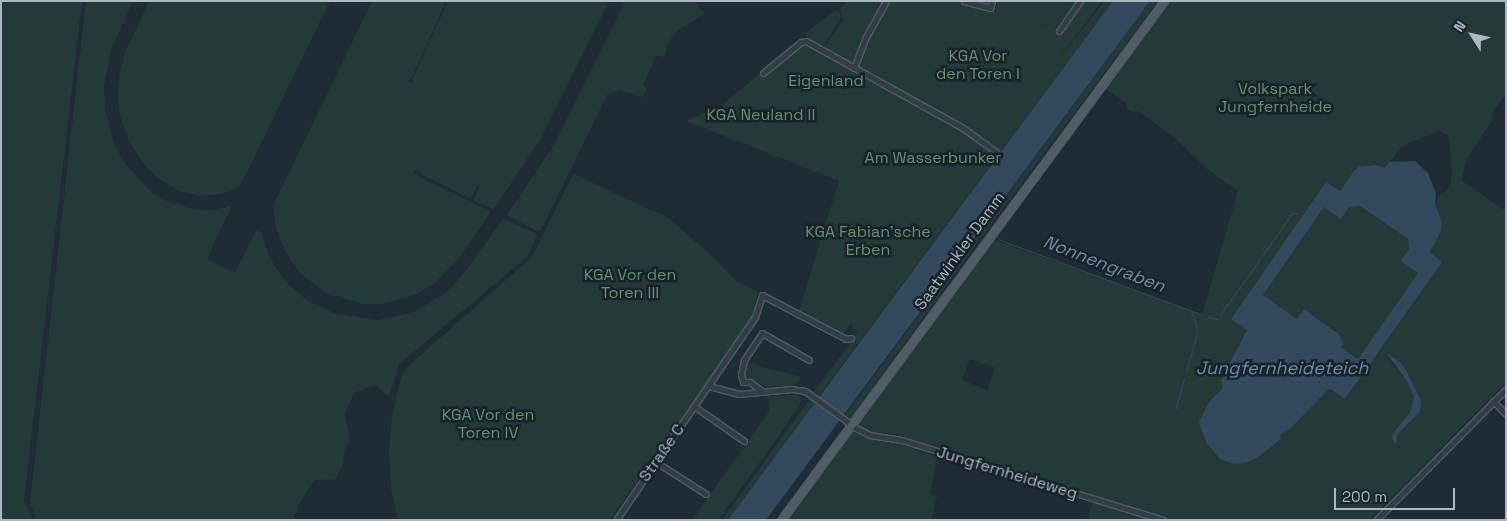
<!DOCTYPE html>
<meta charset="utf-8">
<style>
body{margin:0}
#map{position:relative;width:1507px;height:521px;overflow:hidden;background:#1f2b35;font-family:"Space Grotesk",sans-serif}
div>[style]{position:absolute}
.green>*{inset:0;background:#243a39}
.water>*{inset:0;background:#33495d}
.stream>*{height:1px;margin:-0.5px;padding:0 0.5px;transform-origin:0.5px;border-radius:0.5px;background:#33495d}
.roads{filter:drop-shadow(1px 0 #505b64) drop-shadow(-1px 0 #505b64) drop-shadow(0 1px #505b64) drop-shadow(0 -1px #505b64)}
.minor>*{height:5px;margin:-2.5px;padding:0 2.5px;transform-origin:2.5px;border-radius:2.5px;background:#333d46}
.major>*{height:7px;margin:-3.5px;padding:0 3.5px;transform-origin:3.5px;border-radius:3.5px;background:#505c66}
span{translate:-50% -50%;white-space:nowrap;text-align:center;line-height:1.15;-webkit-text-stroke:5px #18222a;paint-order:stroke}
.park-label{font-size:16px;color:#65936b}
.street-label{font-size:16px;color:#adb8c3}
.water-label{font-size:18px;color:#6e8ca7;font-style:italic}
.frame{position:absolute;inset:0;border:2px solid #adb8c3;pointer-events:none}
.north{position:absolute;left:1447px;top:10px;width:50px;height:50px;-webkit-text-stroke:4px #18222a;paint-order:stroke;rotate:305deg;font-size:14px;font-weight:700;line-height:20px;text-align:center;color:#adb8c3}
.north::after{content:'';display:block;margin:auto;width:18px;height:22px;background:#adb8c3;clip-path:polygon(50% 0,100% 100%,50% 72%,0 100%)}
.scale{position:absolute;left:1334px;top:488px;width:121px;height:22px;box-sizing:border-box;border:2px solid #adb8c3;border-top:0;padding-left:6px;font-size:15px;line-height:18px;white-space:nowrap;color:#adb8c3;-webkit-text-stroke:4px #18222a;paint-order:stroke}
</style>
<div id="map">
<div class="green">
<i style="clip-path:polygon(1px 1px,82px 1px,24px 501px,32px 520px,1px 520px)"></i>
<i style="clip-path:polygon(88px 1px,133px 1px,111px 50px,104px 86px,105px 109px,113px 141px,124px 162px,152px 193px,169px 202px,195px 209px,217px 210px,232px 205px,207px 259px,235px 273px,256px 230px,261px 231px,269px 256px,277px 270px,291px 287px,308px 301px,334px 313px,378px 320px,412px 313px,446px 293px,461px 277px,503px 219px,536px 233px,537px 236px,526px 258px,399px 364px,389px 397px,375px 385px,354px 393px,345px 414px,350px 441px,344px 451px,343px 464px,336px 479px,314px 480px,299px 504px,293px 520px,37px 520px,30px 503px,85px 9px)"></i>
<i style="clip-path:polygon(149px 1px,330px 1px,241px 185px,221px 194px,201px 196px,178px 191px,159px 179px,146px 167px,129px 141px,120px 116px,118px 98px,119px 76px,125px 53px)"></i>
<i style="clip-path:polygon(372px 1px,446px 1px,412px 78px,408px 81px,413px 84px,413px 78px,448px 1px,609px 1px,541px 138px,494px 209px,473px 200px,480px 185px,478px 185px,471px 199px,422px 175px,420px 171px,416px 169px,413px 174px,491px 212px,459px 258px,436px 282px,415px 295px,383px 304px,363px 304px,326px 293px,300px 273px,292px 263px,281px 242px,276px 228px,273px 206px)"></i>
<i style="clip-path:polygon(625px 1px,695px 1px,704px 14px,675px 33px,667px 45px,665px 57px,656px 56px,643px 85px,647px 88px,642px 97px,619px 90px,607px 95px,541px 230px,537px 231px,507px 215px,555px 143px)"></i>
<i style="clip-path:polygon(849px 1px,992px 1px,991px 6px,996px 8px,998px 1px,1077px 1px,1056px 28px,1008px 12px,1057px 29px,1078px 1px,1102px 1px,1047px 75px,1104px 1px,1113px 1px,819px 396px,813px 392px,851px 343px,857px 332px,850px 324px,842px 335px,799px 311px,839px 181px,686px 121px,722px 105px,803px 38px,823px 49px,843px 20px,840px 8px)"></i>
<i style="clip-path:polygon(1150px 1px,1158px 1px,976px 245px,850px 419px,845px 415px)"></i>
<i style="clip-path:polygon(evenodd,1169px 1px,1506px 1px,1506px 93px,1493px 111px,1493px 119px,1466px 160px,1462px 181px,1506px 211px,1506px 382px,1370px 520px,1174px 520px,915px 440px,895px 434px,871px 432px,858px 425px,992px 239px,1202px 315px,1238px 191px,1207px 169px,1173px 136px,1138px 111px,1133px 112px,1127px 108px,1126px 103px,1104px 88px,1169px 1px,1439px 130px,1447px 135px,1449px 138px,1452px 171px,1450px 186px,1445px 193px,1439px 195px,1435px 204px,1442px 222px,1441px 232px,1430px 252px,1441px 262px,1345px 399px,1330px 389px,1328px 390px,1292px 427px,1281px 434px,1280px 440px,1257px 458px,1220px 459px,1207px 444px,1201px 423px,1209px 402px,1222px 389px,1221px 380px,1247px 330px,1231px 319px,1326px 182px,1340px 191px,1354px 171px,1385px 169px,1401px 147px,1439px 130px,1169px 1px,1386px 356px,1400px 362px,1406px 370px,1421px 400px,1414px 419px,1398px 434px,1397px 440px,1393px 433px,1410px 412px,1414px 397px,1405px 378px,1386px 356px,1169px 1px,970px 359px,995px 368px,987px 390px,962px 380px,970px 359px)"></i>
<i style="clip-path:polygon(835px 10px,839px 11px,841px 17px,825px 44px,816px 44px,806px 38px,806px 33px)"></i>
<i style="clip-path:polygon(573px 174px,667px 217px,711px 255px,736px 281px,757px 291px,757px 302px,750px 321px,610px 520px,398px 520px,391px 488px,389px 452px,392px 417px,401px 377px,406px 368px,532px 257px)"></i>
<i style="clip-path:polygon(1360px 206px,1408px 239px,1418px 273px,1358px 359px,1341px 347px,1339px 333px,1304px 309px,1297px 319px,1263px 295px,1324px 207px)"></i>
<i style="clip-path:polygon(745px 362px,755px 365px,801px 377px,794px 386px,767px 388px,754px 379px,744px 378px)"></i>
<i style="clip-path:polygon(797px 395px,802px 400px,780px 434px,718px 520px,692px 520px,769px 412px,768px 396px)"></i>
<i style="clip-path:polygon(810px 399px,815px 403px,728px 520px,722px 520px)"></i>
<i style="clip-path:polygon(853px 432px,865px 437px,894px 442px,937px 457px,930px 495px,937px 496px,931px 520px,787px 520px)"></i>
<i style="clip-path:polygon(1093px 502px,1154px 520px,1087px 520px)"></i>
</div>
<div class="water">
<i style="clip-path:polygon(1113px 1px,1150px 1px,766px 520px,728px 520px)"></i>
<i style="clip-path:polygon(evenodd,1415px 161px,1428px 173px,1436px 194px,1435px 204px,1442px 222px,1441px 232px,1430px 252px,1442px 262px,1345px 399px,1330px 389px,1328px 390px,1292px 427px,1281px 434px,1280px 440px,1257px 458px,1245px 463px,1234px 464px,1220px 459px,1207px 444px,1199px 422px,1209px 402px,1222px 389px,1221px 380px,1247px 330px,1231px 319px,1326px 182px,1340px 191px,1354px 171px,1359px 167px,1376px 165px,1385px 168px,1389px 162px,1415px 161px,1360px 206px,1408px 239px,1409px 249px,1401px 261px,1418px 273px,1358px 359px,1341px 347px,1343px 345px,1339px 334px,1304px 309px,1297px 319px,1263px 295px,1324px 207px,1341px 219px,1349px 207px,1360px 206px)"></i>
<i style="clip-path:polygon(1386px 353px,1400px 362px,1406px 370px,1421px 400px,1420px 412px,1398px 434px,1396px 444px,1392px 439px,1393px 433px,1410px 412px,1414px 397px,1405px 378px)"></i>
</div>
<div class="stream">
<i style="left:997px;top:236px;width:5px;rotate:53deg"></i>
<i style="left:1000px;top:240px;width:216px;rotate:20.3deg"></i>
<i style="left:1263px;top:255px;width:51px;rotate:-55.4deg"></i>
<i style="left:1292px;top:213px;width:5px"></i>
<i style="left:1220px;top:315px;width:69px;rotate:-54.5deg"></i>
<i style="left:1208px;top:317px;width:10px;rotate:11deg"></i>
<i style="left:1186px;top:372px;width:41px;rotate:-74.2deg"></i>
<i style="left:1197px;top:333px;width:8px;rotate:-97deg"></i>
<i style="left:1196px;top:325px;width:15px;rotate:-110deg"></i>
<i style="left:1178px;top:409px;width:3px;rotate:-135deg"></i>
<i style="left:1176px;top:407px;width:29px;rotate:-74deg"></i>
</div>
<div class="roads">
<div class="minor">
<i style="left:964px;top:1px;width:27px;rotate:15deg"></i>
<i style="left:990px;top:8px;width:7px;rotate:-74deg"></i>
<i style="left:1059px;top:31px;width:37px;rotate:-55deg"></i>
<i style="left:854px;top:68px;width:33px;rotate:-69deg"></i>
<i style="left:866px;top:37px;width:41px;rotate:-60.9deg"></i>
<i style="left:763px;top:73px;width:49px;rotate:-39.2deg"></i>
<i style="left:801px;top:42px;width:5px;rotate:-11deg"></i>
<i style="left:806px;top:41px;width:179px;rotate:29deg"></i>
<i style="left:963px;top:128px;width:41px;rotate:36deg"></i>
<i style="left:743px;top:382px;width:8px;rotate:-104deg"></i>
<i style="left:741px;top:374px;width:14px;rotate:-78deg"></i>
<i style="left:744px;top:360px;width:32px;rotate:-56deg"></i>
<i style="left:762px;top:333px;width:54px;rotate:29.9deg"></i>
<i style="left:743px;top:382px;width:7px"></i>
<i style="left:750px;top:382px;width:15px;rotate:37deg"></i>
<i style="left:709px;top:386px;width:31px;rotate:15deg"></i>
<i style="left:739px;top:394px;width:53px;rotate:-5.4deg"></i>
<i style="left:792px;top:389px;width:13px;rotate:9deg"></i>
<i style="left:805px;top:391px;width:63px;rotate:36deg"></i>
<i style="left:856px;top:428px;width:16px;rotate:27deg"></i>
<i style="left:870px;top:435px;width:32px;rotate:9deg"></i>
<i style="left:902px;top:440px;width:273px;rotate:17deg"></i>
<i style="left:1493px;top:401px;width:18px;rotate:45deg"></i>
<i style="left:694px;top:406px;width:61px;rotate:35deg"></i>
<i style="left:656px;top:462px;width:59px;rotate:32.6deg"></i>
<i style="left:616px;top:520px;width:246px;rotate:-55.6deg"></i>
<i style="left:755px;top:317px;width:23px;rotate:-72deg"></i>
<i style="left:762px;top:295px;width:95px;rotate:27.6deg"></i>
<i style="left:846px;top:339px;width:5px;rotate:-11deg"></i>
<i style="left:1376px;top:520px;width:185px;rotate:-45.2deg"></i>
</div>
<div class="major">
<i style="left:781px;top:520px;width:645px;rotate:-53.57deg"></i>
</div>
</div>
<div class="park-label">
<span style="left:978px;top:65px">KGA Vor<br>den Toren I</span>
<span style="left:826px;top:81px">Eigenland</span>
<span style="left:1275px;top:98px">Volkspark<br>Jungfernheide</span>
<span style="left:761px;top:115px">KGA Neuland II</span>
<span style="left:933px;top:158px">Am Wasserbunker</span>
<span style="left:868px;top:241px">KGA Fabian'sche<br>Erben</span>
<span style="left:630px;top:284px">KGA Vor den<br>Toren III</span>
<span style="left:488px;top:424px">KGA Vor den<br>Toren IV</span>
</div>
<div class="street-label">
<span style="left:960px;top:251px;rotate:-54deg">Saatwinkler Damm</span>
<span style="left:662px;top:453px;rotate:-55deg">Straße C</span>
<span style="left:1007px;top:473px;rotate:17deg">Jungfernheideweg</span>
</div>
<div class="water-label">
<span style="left:1104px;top:264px;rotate:21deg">Nonnengraben</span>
<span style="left:1282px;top:368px">Jungfernheideteich</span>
</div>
<div class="frame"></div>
<div class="north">N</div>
<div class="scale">200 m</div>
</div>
